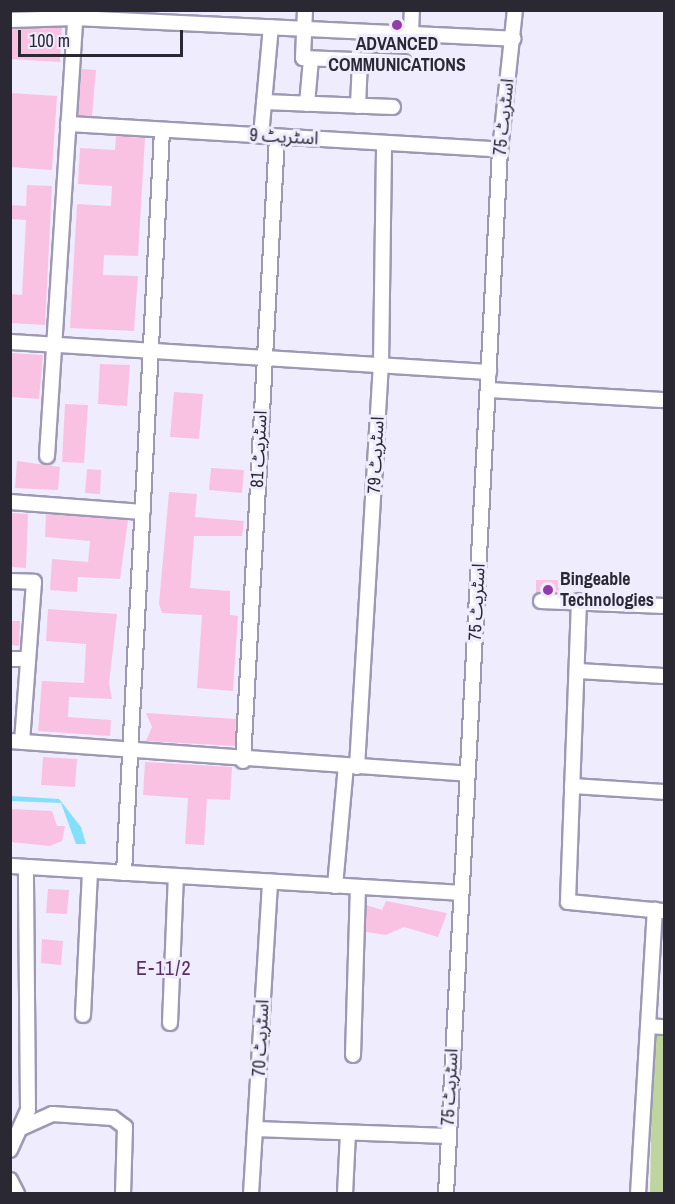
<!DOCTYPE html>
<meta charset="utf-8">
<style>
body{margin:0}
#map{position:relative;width:675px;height:1204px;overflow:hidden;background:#efecfe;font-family:"Archivo Narrow","Noto Sans Arabic",sans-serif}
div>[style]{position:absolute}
.green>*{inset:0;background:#bfd59e}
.water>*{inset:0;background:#84dffa}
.building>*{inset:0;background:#fac2e2}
.roads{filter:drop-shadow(2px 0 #9d98b4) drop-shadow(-2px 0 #9d98b4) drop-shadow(0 2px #9d98b4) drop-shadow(0 -2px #9d98b4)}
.minor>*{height:14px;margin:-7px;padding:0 7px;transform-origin:7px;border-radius:7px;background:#fff}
.dots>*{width:16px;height:16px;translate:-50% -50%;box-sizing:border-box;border:3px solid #efecfe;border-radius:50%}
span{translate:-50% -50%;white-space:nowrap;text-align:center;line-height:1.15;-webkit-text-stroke:6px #efecfe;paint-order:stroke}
.poi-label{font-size:18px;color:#2a2833;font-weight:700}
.left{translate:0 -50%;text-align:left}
.street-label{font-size:18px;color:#2a2833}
.neighbourhood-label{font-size:20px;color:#582e63;letter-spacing:1.5px}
.frame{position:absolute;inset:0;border:12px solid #2a2833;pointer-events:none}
.scale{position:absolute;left:18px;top:30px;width:165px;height:27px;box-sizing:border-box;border:3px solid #2a2833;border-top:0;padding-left:8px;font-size:18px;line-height:21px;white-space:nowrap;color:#2a2833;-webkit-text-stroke:4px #efecfe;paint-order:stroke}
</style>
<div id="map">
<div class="green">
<i style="clip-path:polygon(653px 1033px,664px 1034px,664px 1193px,650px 1194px)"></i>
</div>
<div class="water">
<i style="clip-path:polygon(11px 796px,59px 799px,81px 827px,86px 844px,76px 844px,61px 803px,11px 801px)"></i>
</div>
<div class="building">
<i style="clip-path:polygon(62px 27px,60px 62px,10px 59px,10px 29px)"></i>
<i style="clip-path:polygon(81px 69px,96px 70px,92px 116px,78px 116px)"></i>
<i style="clip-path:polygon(10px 93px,57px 96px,52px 170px,10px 167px)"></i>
<i style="clip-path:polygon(116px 136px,145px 138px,138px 256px,104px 255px,103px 275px,138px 276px,134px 331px,70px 328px,77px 204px,111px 206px,112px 186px,78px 184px,80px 148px,115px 150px)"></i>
<i style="clip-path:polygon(27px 185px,52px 186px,45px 325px,10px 323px,10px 294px,22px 295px,26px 220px,10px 219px,10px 205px,26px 206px)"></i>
<i style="clip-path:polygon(10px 353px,43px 355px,39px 399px,10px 397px)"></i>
<i style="clip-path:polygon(100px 364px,130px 365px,127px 406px,98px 404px)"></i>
<i style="clip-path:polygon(174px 392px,203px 394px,199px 439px,170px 437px)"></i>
<i style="clip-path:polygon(65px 404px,88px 405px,84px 463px,62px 462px)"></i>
<i style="clip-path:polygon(17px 461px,60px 467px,58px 490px,15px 488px)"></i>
<i style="clip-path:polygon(211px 468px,244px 470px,242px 493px,209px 490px)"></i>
<i style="clip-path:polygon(87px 469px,101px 470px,100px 494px,85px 493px)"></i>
<i style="clip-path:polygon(169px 492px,197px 494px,195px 517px,244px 521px,242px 536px,194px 536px,190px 588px,230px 591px,230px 615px,238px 616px,233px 691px,197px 688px,202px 615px,162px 613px,159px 604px)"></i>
<i style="clip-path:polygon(10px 513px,28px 514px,26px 568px,10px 567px)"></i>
<i style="clip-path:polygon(46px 514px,128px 520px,120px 579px,78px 577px,77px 592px,50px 590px,52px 559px,88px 562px,90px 541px,45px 537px)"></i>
<i style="clip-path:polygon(536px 580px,559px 580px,559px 593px,536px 594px)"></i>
<i style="clip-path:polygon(48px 609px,117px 614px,109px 683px,112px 699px,69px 697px,68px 717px,111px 720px,110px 736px,38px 731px,42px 681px,84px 683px,86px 644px,46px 641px)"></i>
<i style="clip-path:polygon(10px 621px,20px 621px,19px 646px,10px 645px)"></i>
<i style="clip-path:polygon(146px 713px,236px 719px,235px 746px,146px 741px,152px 727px)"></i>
<i style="clip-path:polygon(43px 757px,77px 759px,75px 787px,41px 785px)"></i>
<i style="clip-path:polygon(145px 762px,232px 767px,230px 800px,207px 799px,204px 845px,185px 844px,188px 798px,143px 795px)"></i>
<i style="clip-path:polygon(10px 809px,52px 811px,57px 826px,65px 826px,62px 841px,50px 846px,10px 842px)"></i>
<i style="clip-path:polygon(48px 889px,69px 890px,67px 914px,46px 913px)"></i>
<i style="clip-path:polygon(386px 901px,447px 913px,438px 937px,404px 927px,386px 935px,366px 932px,366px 905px,382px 910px)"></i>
<i style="clip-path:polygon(42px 939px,63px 941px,61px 965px,41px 963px)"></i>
</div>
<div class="roads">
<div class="minor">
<i style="left:305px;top:10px;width:48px;rotate:92.4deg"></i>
<i style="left:303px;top:58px;width:101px;rotate:2.3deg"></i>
<i style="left:10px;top:20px;width:65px;rotate:-1.8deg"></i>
<i style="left:75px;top:18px;width:439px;rotate:2.7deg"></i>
<i style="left:411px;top:34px;width:24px;rotate:-88deg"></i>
<i style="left:264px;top:102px;width:129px;rotate:2.2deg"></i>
<i style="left:307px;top:104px;width:45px;rotate:-84.9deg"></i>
<i style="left:358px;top:106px;width:45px;rotate:-87.5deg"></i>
<i style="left:68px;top:124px;width:433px;rotate:3.4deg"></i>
<i style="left:261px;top:136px;width:109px;rotate:-84.8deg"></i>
<i style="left:10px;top:342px;width:480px;rotate:3.6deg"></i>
<i style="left:488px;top:390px;width:176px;rotate:3.3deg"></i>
<i style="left:47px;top:456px;width:439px;rotate:-86.3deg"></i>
<i style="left:10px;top:502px;width:133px;rotate:4.3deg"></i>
<i style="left:10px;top:581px;width:24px;rotate:2deg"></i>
<i style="left:34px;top:582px;width:160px;rotate:94.3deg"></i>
<i style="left:541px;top:601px;width:123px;rotate:2.3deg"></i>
<i style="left:579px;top:601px;width:301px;rotate:92.1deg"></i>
<i style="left:568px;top:902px;width:96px;rotate:5.4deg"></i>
<i style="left:10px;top:659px;width:18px"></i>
<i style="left:577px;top:671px;width:87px;rotate:3.3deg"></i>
<i style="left:10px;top:741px;width:459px;rotate:4.1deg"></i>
<i style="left:243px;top:761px;width:625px;rotate:-86.88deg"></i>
<i style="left:357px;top:767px;width:403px;rotate:-86.6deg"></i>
<i style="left:381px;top:365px;width:222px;rotate:-89.2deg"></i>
<i style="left:572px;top:786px;width:92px;rotate:3.7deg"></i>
<i style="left:10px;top:866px;width:451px;rotate:3.4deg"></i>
<i style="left:124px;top:873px;width:744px;rotate:-87.07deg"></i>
<i style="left:335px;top:886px;width:121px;rotate:-84.8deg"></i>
<i style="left:83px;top:1015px;width:144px;rotate:-87.2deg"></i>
<i style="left:170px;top:1023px;width:147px;rotate:-87.7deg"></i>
<i style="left:648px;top:1026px;width:16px;rotate:4deg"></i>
<i style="left:353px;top:1055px;width:168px;rotate:-88.3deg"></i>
<i style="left:21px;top:1128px;width:34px;rotate:-24deg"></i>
<i style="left:52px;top:1114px;width:61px;rotate:3.8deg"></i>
<i style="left:113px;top:1118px;width:15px;rotate:37deg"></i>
<i style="left:125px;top:1127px;width:67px;rotate:91.7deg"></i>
<i style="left:255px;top:1129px;width:193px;rotate:2.1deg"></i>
<i style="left:10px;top:1150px;width:44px;rotate:-65.8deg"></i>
<i style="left:28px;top:1110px;width:243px;rotate:-90.5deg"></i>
<i style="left:10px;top:1180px;width:16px;rotate:63deg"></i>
<i style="left:251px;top:1194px;width:313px;rotate:-86.5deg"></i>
<i style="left:345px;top:1194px;width:61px;rotate:-87.2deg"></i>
<i style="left:446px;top:1194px;width:1045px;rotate:-87.04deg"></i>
<i style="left:500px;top:150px;width:141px;rotate:-83.9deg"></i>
<i style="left:638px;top:1194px;width:285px;rotate:-86.6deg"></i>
</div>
</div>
<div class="dots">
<i style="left:397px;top:25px;background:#933ba8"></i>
<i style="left:548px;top:590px;background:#933ba8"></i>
</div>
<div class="poi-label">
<span style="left:397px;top:55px">ADVANCED<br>COMMUNICATIONS</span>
<span class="left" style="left:560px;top:590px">Bingeable<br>Technologies</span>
</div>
<div class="street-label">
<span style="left:504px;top:117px;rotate:-84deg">اسٹریٹ 75</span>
<span style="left:284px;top:137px;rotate:3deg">اسٹریٹ 9</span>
<span style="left:259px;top:449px;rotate:-87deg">اسٹریٹ 81</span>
<span style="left:376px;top:455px;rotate:-87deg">اسٹریٹ 79</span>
<span style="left:477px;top:602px;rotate:-87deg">اسٹریٹ 75</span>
<span style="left:261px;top:1038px;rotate:-87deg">اسٹریٹ 70</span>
<span style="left:450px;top:1087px;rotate:-87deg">اسٹریٹ 75</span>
</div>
<div class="neighbourhood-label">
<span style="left:164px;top:967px">E-11/2</span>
</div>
<div class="frame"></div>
<div class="scale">100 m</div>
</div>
